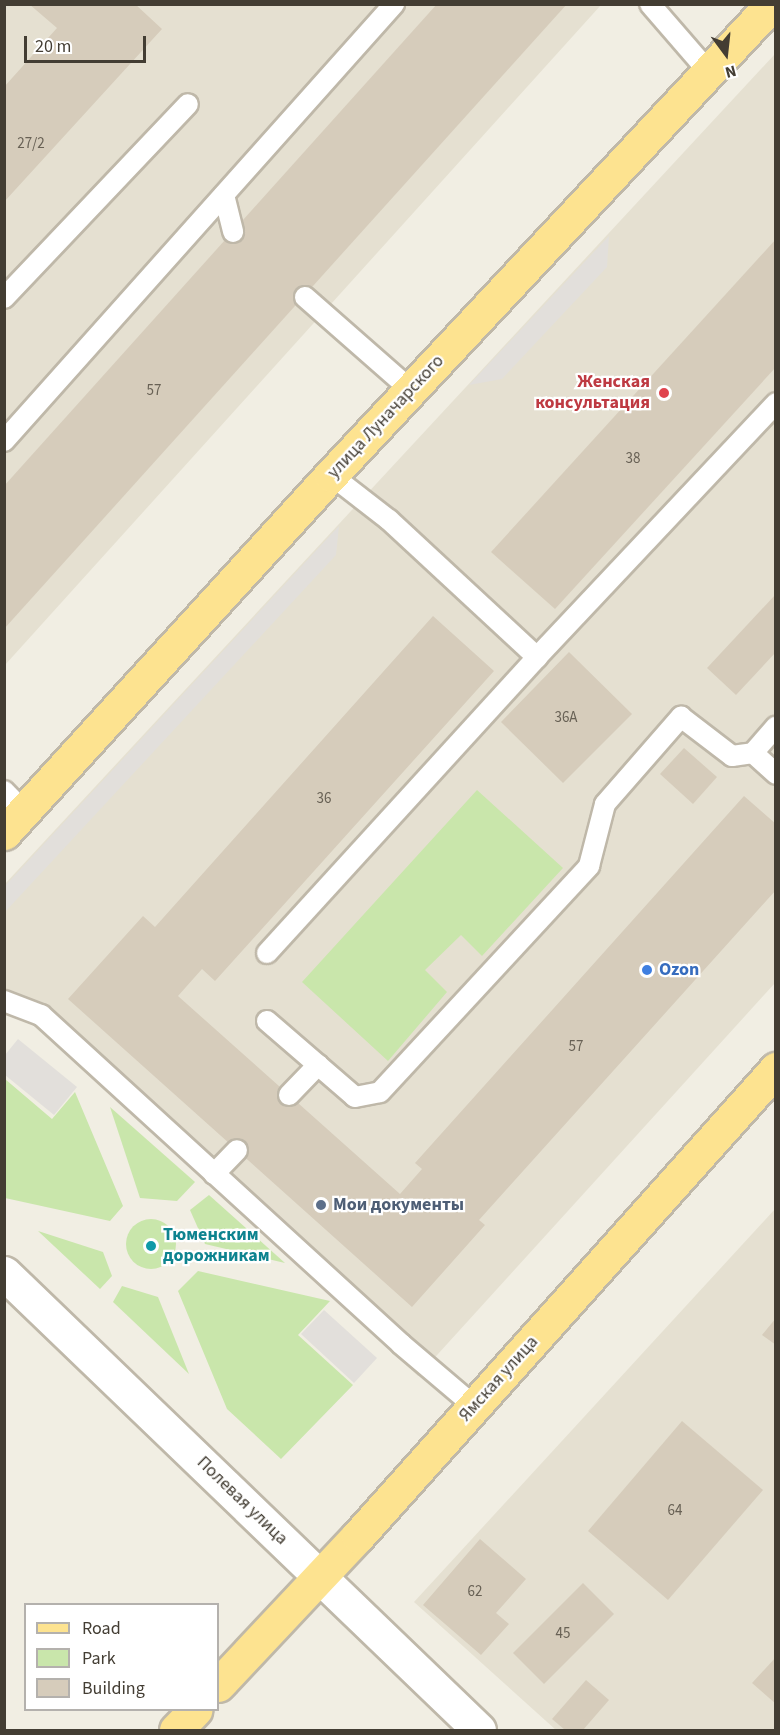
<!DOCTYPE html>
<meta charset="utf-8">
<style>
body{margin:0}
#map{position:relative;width:780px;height:1735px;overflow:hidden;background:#f1eee3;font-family:"Source Sans 3",sans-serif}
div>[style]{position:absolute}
.residential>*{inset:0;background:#e5e0d1}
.green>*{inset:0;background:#c9e6ab}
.round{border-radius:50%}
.parking>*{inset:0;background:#e2dfdb}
.building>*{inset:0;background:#d6ccbb}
.roads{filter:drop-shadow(2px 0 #bfb8a9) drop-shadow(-2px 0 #bfb8a9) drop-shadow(0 2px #bfb8a9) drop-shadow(0 -2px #bfb8a9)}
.service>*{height:20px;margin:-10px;padding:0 10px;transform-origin:10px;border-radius:10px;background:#fff}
.tertiary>*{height:33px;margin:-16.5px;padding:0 16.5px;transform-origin:16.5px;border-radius:16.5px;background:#fff}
.primary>*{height:33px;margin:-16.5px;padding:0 16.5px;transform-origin:16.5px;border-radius:16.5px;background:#fde390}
.dots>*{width:16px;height:16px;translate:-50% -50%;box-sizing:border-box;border:3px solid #fff;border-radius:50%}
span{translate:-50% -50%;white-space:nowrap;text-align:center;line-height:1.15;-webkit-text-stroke:4.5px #fff;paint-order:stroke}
.number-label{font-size:15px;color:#686155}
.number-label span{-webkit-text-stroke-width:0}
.health-label{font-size:18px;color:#be3a42;font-weight:700}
.right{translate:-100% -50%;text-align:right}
.street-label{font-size:18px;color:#433d33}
.shop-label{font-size:18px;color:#366cbe;font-weight:700}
.left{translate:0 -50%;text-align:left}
.service-label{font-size:18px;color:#4e5e75;font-weight:700}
.culture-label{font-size:18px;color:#0d838f;font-weight:700}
.frame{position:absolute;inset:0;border:6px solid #433d33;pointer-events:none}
.legend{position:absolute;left:24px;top:1603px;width:195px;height:108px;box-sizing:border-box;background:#fff;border:2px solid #b4b1ad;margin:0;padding:8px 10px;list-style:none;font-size:18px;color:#433d33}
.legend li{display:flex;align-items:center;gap:12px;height:30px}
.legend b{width:30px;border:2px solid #b4b1ad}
.north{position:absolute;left:696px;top:24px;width:60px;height:60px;-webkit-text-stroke:4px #fff;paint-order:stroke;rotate:165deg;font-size:16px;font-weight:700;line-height:24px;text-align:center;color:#433d33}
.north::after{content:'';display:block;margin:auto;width:21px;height:27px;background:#433d33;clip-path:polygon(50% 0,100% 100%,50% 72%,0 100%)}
.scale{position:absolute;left:24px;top:36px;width:122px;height:27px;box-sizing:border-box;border:3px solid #433d33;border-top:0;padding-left:8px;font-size:18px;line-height:21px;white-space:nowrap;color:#433d33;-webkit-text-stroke:4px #fff;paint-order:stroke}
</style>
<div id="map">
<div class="residential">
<i style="clip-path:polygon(5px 5px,601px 5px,5px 665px)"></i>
<i style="clip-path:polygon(775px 54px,775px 983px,418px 1376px,5px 996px,4px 885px)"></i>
<i style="clip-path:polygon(775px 1209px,775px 1730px,556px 1730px,414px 1602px)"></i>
</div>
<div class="green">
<i style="clip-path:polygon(477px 790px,563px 868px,482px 956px,461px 935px,425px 970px,447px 992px,388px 1061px,302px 982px)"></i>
<i style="clip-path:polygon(5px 1079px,52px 1119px,75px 1092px,123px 1206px,110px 1221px,5px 1198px)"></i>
<i style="clip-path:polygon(110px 1107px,195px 1182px,177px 1201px,140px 1198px)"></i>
<i style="clip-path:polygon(209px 1195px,285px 1263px,205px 1244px,190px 1210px)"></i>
<i class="round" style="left:126px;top:1219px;width:50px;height:50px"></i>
<i style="clip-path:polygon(38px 1231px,103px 1252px,112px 1276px,100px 1289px)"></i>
<i style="clip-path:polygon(198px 1271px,330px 1301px,298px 1335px,353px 1385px,281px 1459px,227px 1409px,178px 1291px)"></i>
<i style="clip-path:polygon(122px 1286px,158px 1297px,189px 1374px,113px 1302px)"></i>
</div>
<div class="parking">
<i style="clip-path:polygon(609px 236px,607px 267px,502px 379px,469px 385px)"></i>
<i style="clip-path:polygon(339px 526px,336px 555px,5px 912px,5px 886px)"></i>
<i style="clip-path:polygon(18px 1039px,77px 1087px,54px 1115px,5px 1075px,5px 1055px)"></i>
<i style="clip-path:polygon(324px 1310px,377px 1358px,354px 1383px,301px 1334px)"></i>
</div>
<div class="building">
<i style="clip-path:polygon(29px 4px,135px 4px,162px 29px,4px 202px,4px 87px,57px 28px)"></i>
<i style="clip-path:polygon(437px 4px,567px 4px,4px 629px,4px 486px)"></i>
<i style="clip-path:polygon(776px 239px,776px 367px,555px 609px,491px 552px)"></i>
<i style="clip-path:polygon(776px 594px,776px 652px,736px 695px,707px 668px)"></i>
<i style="clip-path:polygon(433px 616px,494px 671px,215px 981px,202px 969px,178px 996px,400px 1194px,422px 1169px,415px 1163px,744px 796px,776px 824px,776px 890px,479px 1220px,485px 1225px,412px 1307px,68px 999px,143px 916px,155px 927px)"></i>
<i style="clip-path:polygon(569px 652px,632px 714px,563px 783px,501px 722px)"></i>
<i style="clip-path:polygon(684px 748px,717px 777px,693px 804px,660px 774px)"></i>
<i style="clip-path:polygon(776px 1318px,776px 1345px,762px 1335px)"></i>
<i style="clip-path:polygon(682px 1421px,763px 1490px,668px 1600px,588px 1531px)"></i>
<i style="clip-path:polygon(480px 1539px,526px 1579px,496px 1613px,509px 1624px,481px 1655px,423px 1605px)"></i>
<i style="clip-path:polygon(583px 1583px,614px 1614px,544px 1684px,513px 1653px)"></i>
<i style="clip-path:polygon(776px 1657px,776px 1704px,752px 1683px)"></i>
<i style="clip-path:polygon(586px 1680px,609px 1700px,583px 1730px,565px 1730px,552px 1719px)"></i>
</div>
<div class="roads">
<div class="service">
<i style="left:650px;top:4px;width:90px;rotate:49.1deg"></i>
<i style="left:224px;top:195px;width:38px;rotate:76deg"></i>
<i style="left:305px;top:297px;width:141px;rotate:41.3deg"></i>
<i style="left:4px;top:298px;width:267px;rotate:-46.5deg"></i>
<i style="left:4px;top:441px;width:586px;rotate:-48.25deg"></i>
<i style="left:331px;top:475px;width:73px;rotate:37.8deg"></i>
<i style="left:389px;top:520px;width:202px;rotate:42.8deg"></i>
<i style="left:537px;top:657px;width:349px;rotate:-46.7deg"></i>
<i style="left:753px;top:753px;width:35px;rotate:-49deg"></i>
<i style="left:4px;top:791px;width:29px;rotate:46deg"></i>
<i style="left:267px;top:953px;width:401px;rotate:-47.6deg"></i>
<i style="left:4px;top:1001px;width:40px;rotate:21deg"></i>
<i style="left:41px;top:1015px;width:488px;rotate:42.4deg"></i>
<i style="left:401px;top:1344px;width:96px;rotate:40.3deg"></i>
<i style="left:267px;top:1021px;width:116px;rotate:40.8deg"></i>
<i style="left:355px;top:1097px;width:25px;rotate:-11deg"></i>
<i style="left:380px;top:1092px;width:308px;rotate:-47.2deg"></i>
<i style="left:589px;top:866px;width:64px;rotate:-75.5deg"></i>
<i style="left:605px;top:804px;width:116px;rotate:-48.9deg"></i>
<i style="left:681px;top:717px;width:64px;rotate:37.4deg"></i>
<i style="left:732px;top:756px;width:21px;rotate:-8deg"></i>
<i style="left:753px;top:753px;width:31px;rotate:42deg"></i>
<i style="left:289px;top:1095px;width:42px;rotate:-46deg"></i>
<i style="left:214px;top:1174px;width:33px;rotate:-46deg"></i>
</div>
<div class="tertiary">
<i style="left:4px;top:1273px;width:659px;rotate:43.89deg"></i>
</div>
<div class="primary">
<i style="left:4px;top:833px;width:485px;rotate:-47.6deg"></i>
<i style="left:331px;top:475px;width:645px;rotate:-46.88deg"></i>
<i style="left:218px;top:1685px;width:204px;rotate:-46.8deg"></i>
<i style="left:358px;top:1536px;width:627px;rotate:-48.17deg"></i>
<i style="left:176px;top:1730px;width:28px;rotate:-46deg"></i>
</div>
</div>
<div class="dots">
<i style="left:664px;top:393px;background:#e0444e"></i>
<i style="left:647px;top:970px;background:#3f7fe0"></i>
<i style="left:321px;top:1205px;background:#5c6f8a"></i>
<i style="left:151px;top:1246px;background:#0f9aa8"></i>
</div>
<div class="number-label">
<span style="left:31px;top:144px">27/2</span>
<span style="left:154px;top:391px">57</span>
<span style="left:633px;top:459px">38</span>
<span style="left:566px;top:718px">36А</span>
<span style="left:324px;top:799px">36</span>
<span style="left:576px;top:1047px">57</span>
<span style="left:675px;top:1511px">64</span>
<span style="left:475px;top:1592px">62</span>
<span style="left:563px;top:1634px">45</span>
</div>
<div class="health-label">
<span class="right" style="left:650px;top:393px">Женская<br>консультация</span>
</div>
<div class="street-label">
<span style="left:386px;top:417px;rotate:-47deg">улица Луначарского</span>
<span style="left:499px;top:1379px;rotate:-48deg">Ямская улица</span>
<span style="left:242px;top:1501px;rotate:44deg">Полевая улица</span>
</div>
<div class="shop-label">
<span class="left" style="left:659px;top:970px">Ozon</span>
</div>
<div class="service-label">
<span class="left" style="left:333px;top:1205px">Мои документы</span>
</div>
<div class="culture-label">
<span class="left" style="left:163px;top:1246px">Тюменским<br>дорожникам</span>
</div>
<div class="frame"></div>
<ul class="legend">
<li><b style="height:8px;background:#fde390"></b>Road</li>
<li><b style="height:16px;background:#c9e6ab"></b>Park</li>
<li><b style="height:16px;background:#d6ccbb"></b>Building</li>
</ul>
<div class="north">N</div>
<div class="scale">20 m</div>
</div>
